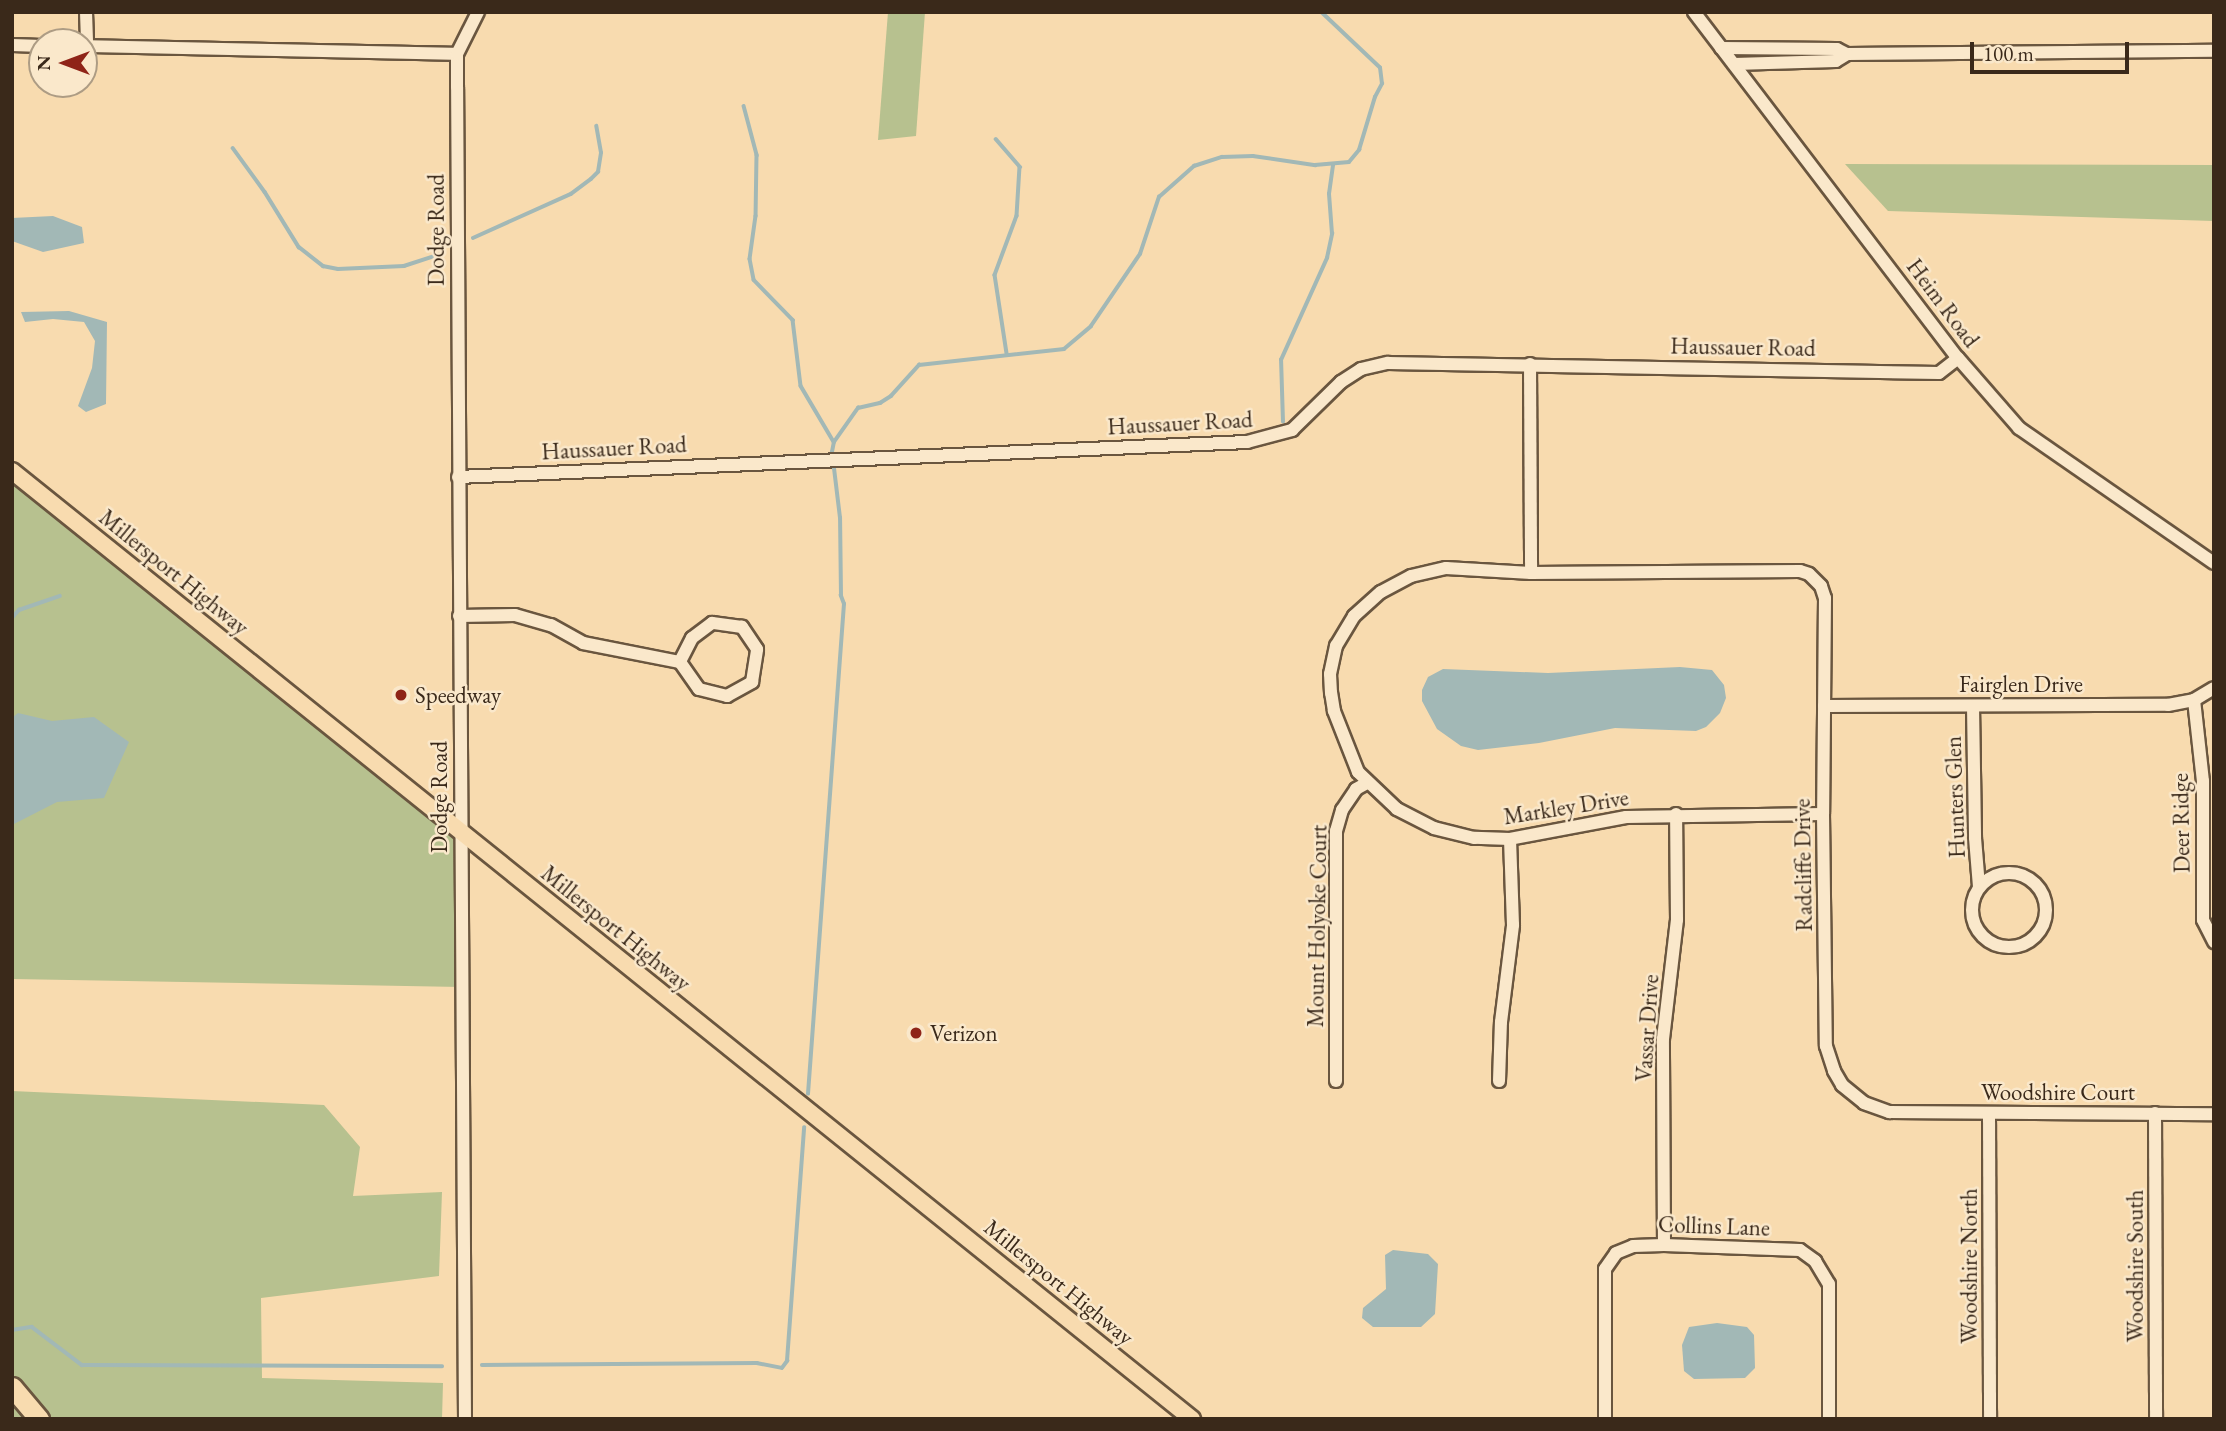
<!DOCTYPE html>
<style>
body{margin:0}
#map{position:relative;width:2226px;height:1431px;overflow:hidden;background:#f8dbaf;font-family:"EB Garamond",serif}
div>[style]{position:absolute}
.green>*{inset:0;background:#b7c18f}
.water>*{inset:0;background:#a2b8b6}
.stream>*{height:3.5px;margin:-1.75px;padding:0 1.75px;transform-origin:1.75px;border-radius:1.75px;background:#a2b8b6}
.roads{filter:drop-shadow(2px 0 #6a563f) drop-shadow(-2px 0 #6a563f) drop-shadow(0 2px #6a563f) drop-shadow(0 -2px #6a563f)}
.minor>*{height:12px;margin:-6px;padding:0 6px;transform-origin:6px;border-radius:6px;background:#fae8cb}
.minor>.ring{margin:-6px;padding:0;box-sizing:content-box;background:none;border:12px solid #fae8cb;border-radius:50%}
.major>*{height:16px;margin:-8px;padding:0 8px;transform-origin:8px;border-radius:8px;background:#f8dbaf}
.highway>*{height:19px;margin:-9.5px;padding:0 9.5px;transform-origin:9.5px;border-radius:9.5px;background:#f8dbaf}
.dots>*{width:19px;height:19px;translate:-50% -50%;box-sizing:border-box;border:4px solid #fae8cb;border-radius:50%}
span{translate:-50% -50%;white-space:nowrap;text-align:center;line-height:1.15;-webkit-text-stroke:5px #fae8cb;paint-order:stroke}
.street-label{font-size:23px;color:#3a291a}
.poi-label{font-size:23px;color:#3a291a}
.left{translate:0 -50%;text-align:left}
.frame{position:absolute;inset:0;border:14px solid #3a291a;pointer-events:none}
.north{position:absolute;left:28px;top:28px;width:70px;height:70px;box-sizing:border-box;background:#fae8cb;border:2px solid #ad9c84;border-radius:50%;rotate:270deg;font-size:19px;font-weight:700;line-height:28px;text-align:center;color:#3a291a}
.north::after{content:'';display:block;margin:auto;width:24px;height:32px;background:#8f2418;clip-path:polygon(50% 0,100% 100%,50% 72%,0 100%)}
.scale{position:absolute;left:1970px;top:42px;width:159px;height:32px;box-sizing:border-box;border:4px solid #3a291a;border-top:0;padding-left:9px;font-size:21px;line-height:24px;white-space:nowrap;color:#3a291a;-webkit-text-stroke:5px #fae8cb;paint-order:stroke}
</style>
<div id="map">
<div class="green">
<i style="clip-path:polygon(888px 12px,925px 12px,916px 136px,878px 140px)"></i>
<i style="clip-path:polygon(1845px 164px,2214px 165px,2214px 221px,1888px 211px)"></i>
<i style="clip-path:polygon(12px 471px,459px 829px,461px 987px,12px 979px)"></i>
<i style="clip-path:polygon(12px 1091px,324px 1105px,360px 1147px,353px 1196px,442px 1192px,439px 1276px,261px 1298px,262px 1378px,443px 1383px,442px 1419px,12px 1419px)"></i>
</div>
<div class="water">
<i style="clip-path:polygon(53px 216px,82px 227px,84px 243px,43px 252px,12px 241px,12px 218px)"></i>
<i style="clip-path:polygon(69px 311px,107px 322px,106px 404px,86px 412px,78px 406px,92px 368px,95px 341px,84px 322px,53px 319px,25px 322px,21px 312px)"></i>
<i style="clip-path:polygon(1680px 667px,1712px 670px,1724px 685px,1726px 698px,1720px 713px,1706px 727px,1696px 731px,1615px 728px,1539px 743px,1478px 750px,1461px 746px,1437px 729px,1422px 701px,1422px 690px,1428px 677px,1443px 669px,1548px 673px)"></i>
<i style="clip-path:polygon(18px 713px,52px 721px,94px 717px,129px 742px,104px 798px,57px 802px,12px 825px,12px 718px)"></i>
<i style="clip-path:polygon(1393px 1250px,1428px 1254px,1438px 1264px,1435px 1314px,1421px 1327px,1373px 1327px,1362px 1318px,1363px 1308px,1386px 1289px,1385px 1255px)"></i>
<i style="clip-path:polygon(1717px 1323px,1747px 1327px,1754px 1335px,1755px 1368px,1745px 1378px,1694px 1379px,1684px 1371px,1682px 1345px,1689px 1327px)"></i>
</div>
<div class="stream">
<i style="left:744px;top:106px;width:51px;rotate:75.1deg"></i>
<i style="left:757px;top:155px;width:61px;rotate:90.9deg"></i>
<i style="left:756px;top:216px;width:43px;rotate:97.9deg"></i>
<i style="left:750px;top:259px;width:21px;rotate:79deg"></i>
<i style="left:754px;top:280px;width:56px;rotate:45.7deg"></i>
<i style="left:793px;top:320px;width:66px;rotate:83.1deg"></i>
<i style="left:801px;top:386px;width:65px;rotate:59.5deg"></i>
<i style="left:996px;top:139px;width:37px;rotate:49deg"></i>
<i style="left:1020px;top:167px;width:49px;rotate:93.5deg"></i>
<i style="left:1017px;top:216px;width:63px;rotate:110.4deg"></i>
<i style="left:995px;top:275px;width:79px;rotate:81.3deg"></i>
<i style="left:233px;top:148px;width:54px;rotate:54deg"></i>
<i style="left:265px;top:192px;width:65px;rotate:58.3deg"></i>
<i style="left:299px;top:247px;width:31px;rotate:38deg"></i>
<i style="left:323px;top:266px;width:15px;rotate:11deg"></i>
<i style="left:338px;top:269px;width:66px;rotate:-2.6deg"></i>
<i style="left:404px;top:266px;width:40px;rotate:-18deg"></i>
<i style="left:473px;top:238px;width:107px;rotate:-24.2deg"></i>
<i style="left:571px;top:194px;width:25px;rotate:-37deg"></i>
<i style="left:591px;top:179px;width:10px;rotate:-45deg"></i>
<i style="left:598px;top:172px;width:19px;rotate:-81deg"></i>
<i style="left:601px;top:153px;width:27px;rotate:-100deg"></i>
<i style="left:1283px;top:422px;width:62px;rotate:-91.8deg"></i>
<i style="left:1281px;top:360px;width:112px;rotate:-65.7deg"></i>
<i style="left:1327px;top:258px;width:25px;rotate:-78deg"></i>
<i style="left:1332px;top:234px;width:40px;rotate:-94.3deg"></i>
<i style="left:1329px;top:194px;width:29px;rotate:-82deg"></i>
<i style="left:12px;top:618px;width:11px;rotate:-49deg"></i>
<i style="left:19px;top:610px;width:43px;rotate:-18.9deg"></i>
<i style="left:808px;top:1094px;width:491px;rotate:-85.8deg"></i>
<i style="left:844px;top:604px;width:9px;rotate:-111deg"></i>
<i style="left:841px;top:596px;width:78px;rotate:-90.7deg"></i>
<i style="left:840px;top:518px;width:66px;rotate:-96.9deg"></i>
<i style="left:832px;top:452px;width:10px;rotate:-79deg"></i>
<i style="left:834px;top:442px;width:42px;rotate:-54.8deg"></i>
<i style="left:858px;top:408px;width:23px;rotate:-13deg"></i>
<i style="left:880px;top:403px;width:13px;rotate:-32deg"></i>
<i style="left:891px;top:396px;width:42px;rotate:-47.9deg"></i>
<i style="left:919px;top:365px;width:146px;rotate:-6.3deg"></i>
<i style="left:1064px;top:349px;width:35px;rotate:-40deg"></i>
<i style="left:1091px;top:326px;width:87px;rotate:-55.8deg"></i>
<i style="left:1140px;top:254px;width:60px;rotate:-71.6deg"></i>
<i style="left:1159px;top:197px;width:47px;rotate:-41.5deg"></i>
<i style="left:1194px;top:166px;width:29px;rotate:-18deg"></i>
<i style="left:1222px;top:157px;width:31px;rotate:-2deg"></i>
<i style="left:1253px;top:156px;width:63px;rotate:8.3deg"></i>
<i style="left:1315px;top:165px;width:34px;rotate:-5deg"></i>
<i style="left:1349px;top:162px;width:16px;rotate:-50deg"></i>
<i style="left:1359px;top:150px;width:55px;rotate:-73.2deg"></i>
<i style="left:1375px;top:97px;width:15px;rotate:-62deg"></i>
<i style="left:1382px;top:84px;width:16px;rotate:-97deg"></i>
<i style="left:1380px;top:68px;width:81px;rotate:-136.5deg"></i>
<i style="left:12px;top:1330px;width:20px;rotate:-9deg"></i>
<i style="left:32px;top:1327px;width:63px;rotate:37.2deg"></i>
<i style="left:82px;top:1365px;width:360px;rotate:0.2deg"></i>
<i style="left:482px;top:1365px;width:275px;rotate:-0.4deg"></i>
<i style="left:757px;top:1363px;width:25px;rotate:11deg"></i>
<i style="left:782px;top:1368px;width:9px;rotate:-54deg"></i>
<i style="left:787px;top:1361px;width:234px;rotate:-85.8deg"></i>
</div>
<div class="roads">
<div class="minor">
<i style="left:86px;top:12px;width:34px;rotate:88deg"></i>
<i style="left:1694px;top:12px;width:435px;rotate:52.7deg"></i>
<i style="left:1958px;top:358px;width:93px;rotate:48.9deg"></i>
<i style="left:2019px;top:428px;width:237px;rotate:34.7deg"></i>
<i style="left:12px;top:45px;width:30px;rotate:2deg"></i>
<i style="left:84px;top:46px;width:373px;rotate:1.2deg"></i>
<i style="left:1721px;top:48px;width:116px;rotate:0.5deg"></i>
<i style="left:1837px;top:49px;width:11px;rotate:27deg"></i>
<i style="left:1847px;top:54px;width:367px;rotate:-0.5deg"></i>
<i style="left:1734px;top:64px;width:102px;rotate:-1.7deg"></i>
<i style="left:1836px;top:61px;width:13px;rotate:-32deg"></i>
<i style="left:1530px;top:364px;width:209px;rotate:89.7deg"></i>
<i style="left:458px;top:477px;width:790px;rotate:-2.54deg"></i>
<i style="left:1247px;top:442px;width:47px;rotate:-14.9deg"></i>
<i style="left:1292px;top:430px;width:69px;rotate:-44.4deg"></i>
<i style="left:1341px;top:382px;width:24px;rotate:-33deg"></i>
<i style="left:1361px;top:369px;width:28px;rotate:-13deg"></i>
<i style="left:1388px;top:363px;width:551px;rotate:1.04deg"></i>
<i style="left:1939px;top:373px;width:24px;rotate:-38deg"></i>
<i style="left:459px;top:616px;width:56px;rotate:-1deg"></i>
<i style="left:515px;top:615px;width:37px;rotate:16deg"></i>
<i style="left:551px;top:625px;width:37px;rotate:29deg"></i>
<i style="left:583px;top:643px;width:99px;rotate:11.1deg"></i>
<i style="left:680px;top:662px;width:33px;rotate:55deg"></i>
<i style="left:699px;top:689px;width:29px;rotate:14deg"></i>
<i style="left:727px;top:696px;width:29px;rotate:-29deg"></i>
<i style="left:752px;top:682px;width:33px;rotate:-81deg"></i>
<i style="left:757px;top:649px;width:27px;rotate:-124deg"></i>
<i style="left:742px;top:627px;width:30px;rotate:-172deg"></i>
<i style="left:712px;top:623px;width:25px;rotate:143deg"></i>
<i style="left:692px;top:638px;width:27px;rotate:117deg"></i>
<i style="left:2194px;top:700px;width:81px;rotate:83.7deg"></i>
<i style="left:2203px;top:781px;width:139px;rotate:90deg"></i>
<i style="left:2203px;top:920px;width:25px;rotate:63deg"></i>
<i style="left:1824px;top:706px;width:344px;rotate:-0.2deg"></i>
<i style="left:2168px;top:705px;width:26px;rotate:-11deg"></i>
<i style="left:2194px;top:700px;width:23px;rotate:-31deg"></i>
<i style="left:1973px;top:706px;width:132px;rotate:89.1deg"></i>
<i style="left:1975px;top:838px;width:49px;rotate:85.3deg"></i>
<i style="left:1823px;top:814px;width:197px;rotate:179.1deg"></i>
<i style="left:1626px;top:817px;width:118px;rotate:169.3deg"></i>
<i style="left:1510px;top:839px;width:36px;rotate:-178deg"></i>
<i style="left:1474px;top:838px;width:41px;rotate:-166deg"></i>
<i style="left:1434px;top:828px;width:42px;rotate:-152.8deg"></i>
<i style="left:1397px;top:809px;width:54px;rotate:-136.5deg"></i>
<i style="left:1358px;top:772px;width:66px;rotate:-111.5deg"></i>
<i style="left:1334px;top:711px;width:18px;rotate:-99deg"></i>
<i style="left:1331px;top:693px;width:19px;rotate:-93deg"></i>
<i style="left:1330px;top:674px;width:29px;rotate:-78deg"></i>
<i style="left:1336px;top:646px;width:35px;rotate:-59deg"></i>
<i style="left:1354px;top:616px;width:36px;rotate:-42deg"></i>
<i style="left:1381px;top:592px;width:34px;rotate:-28deg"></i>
<i style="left:1411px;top:576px;width:36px;rotate:-13deg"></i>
<i style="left:1446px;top:568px;width:85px;rotate:3.4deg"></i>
<i style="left:1531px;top:573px;width:269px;rotate:-0.4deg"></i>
<i style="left:1800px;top:571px;width:9px;rotate:18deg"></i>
<i style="left:1809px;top:574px;width:17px;rotate:45deg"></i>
<i style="left:1821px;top:586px;width:13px;rotate:72deg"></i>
<i style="left:1825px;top:598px;width:216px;rotate:90.5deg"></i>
<i style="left:1823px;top:814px;width:232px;rotate:89.3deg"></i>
<i style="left:1826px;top:1046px;width:26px;rotate:72deg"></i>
<i style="left:1834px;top:1071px;width:16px;rotate:60deg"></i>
<i style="left:1842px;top:1085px;width:28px;rotate:39deg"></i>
<i style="left:1864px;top:1103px;width:27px;rotate:20deg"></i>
<i style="left:1889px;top:1112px;width:325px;rotate:0.4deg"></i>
<i class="ring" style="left:1972px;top:873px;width:62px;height:62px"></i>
<i style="left:1336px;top:1081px;width:250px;rotate:-90deg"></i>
<i style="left:1336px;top:831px;width:22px;rotate:-74deg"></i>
<i style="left:1342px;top:810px;width:25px;rotate:-56deg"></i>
<i style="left:1356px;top:789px;width:13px;rotate:-29deg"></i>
<i style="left:1499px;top:1081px;width:59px;rotate:-88.1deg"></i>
<i style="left:1501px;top:1022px;width:98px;rotate:-82.9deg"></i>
<i style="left:1513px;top:925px;width:86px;rotate:-92deg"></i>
<i style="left:1989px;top:1113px;width:306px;rotate:89.8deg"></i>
<i style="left:2155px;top:1113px;width:306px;rotate:89.8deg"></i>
<i style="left:1664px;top:1245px;width:206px;rotate:-90.3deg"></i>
<i style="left:1663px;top:1039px;width:120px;rotate:-83.3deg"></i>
<i style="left:1677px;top:920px;width:106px;rotate:-90.5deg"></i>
<i style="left:465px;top:1419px;width:1332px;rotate:-90.34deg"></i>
<i style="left:457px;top:87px;width:33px;rotate:-90deg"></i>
<i style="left:457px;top:54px;width:47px;rotate:-63.4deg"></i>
<i style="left:1605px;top:1419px;width:150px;rotate:-90deg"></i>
<i style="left:1605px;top:1269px;width:19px;rotate:-55deg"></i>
<i style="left:1616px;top:1253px;width:18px;rotate:-22deg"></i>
<i style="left:1633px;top:1246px;width:31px;rotate:-2deg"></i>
<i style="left:1664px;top:1245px;width:136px;rotate:2.1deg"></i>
<i style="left:1800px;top:1250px;width:19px;rotate:36deg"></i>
<i style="left:1815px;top:1261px;width:27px;rotate:59deg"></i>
<i style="left:1829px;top:1284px;width:135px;rotate:90deg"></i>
</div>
<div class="major">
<i style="left:12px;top:471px;width:1514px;rotate:38.78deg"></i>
</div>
<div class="highway">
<i style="left:12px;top:1387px;width:42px;rotate:49.8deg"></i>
</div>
</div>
<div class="dots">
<i style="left:401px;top:695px;background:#8f2418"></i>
<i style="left:916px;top:1033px;background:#8f2418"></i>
</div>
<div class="street-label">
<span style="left:436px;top:230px;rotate:-90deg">Dodge Road</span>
<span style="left:1943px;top:303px;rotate:53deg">Heim Road</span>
<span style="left:1743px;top:347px;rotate:1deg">Haussauer Road</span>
<span style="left:1180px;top:423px;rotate:-3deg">Haussauer Road</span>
<span style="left:614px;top:448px;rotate:-3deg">Haussauer Road</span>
<span style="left:174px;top:572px;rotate:39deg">Millersport Highway</span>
<span style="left:2021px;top:684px">Fairglen Drive</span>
<span style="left:439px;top:797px;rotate:-90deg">Dodge Road</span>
<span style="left:1955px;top:797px;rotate:-92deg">Hunters Glen</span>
<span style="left:1566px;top:807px;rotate:-9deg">Markley Drive</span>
<span style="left:2181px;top:823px;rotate:-91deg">Deer Ridge</span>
<span style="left:1803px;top:865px;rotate:-91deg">Radcliffe Drive</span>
<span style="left:1317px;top:926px;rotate:-89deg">Mount Holyoke Court</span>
<span style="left:616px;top:928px;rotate:39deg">Millersport Highway</span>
<span style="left:1647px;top:1028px;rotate:-86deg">Vassar Drive</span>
<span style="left:2058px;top:1092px">Woodshire Court</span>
<span style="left:1714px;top:1226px;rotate:2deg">Collins Lane</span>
<span style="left:1969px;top:1266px;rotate:-90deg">Woodshire North</span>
<span style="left:2135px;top:1266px;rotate:-90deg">Woodshire South</span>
<span style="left:1059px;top:1282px;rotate:39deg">Millersport Highway</span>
</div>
<div class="poi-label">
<span class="left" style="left:415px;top:695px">Speedway</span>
<span class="left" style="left:930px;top:1033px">Verizon</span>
</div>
<div class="frame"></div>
<div class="north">N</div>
<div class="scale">100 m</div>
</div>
